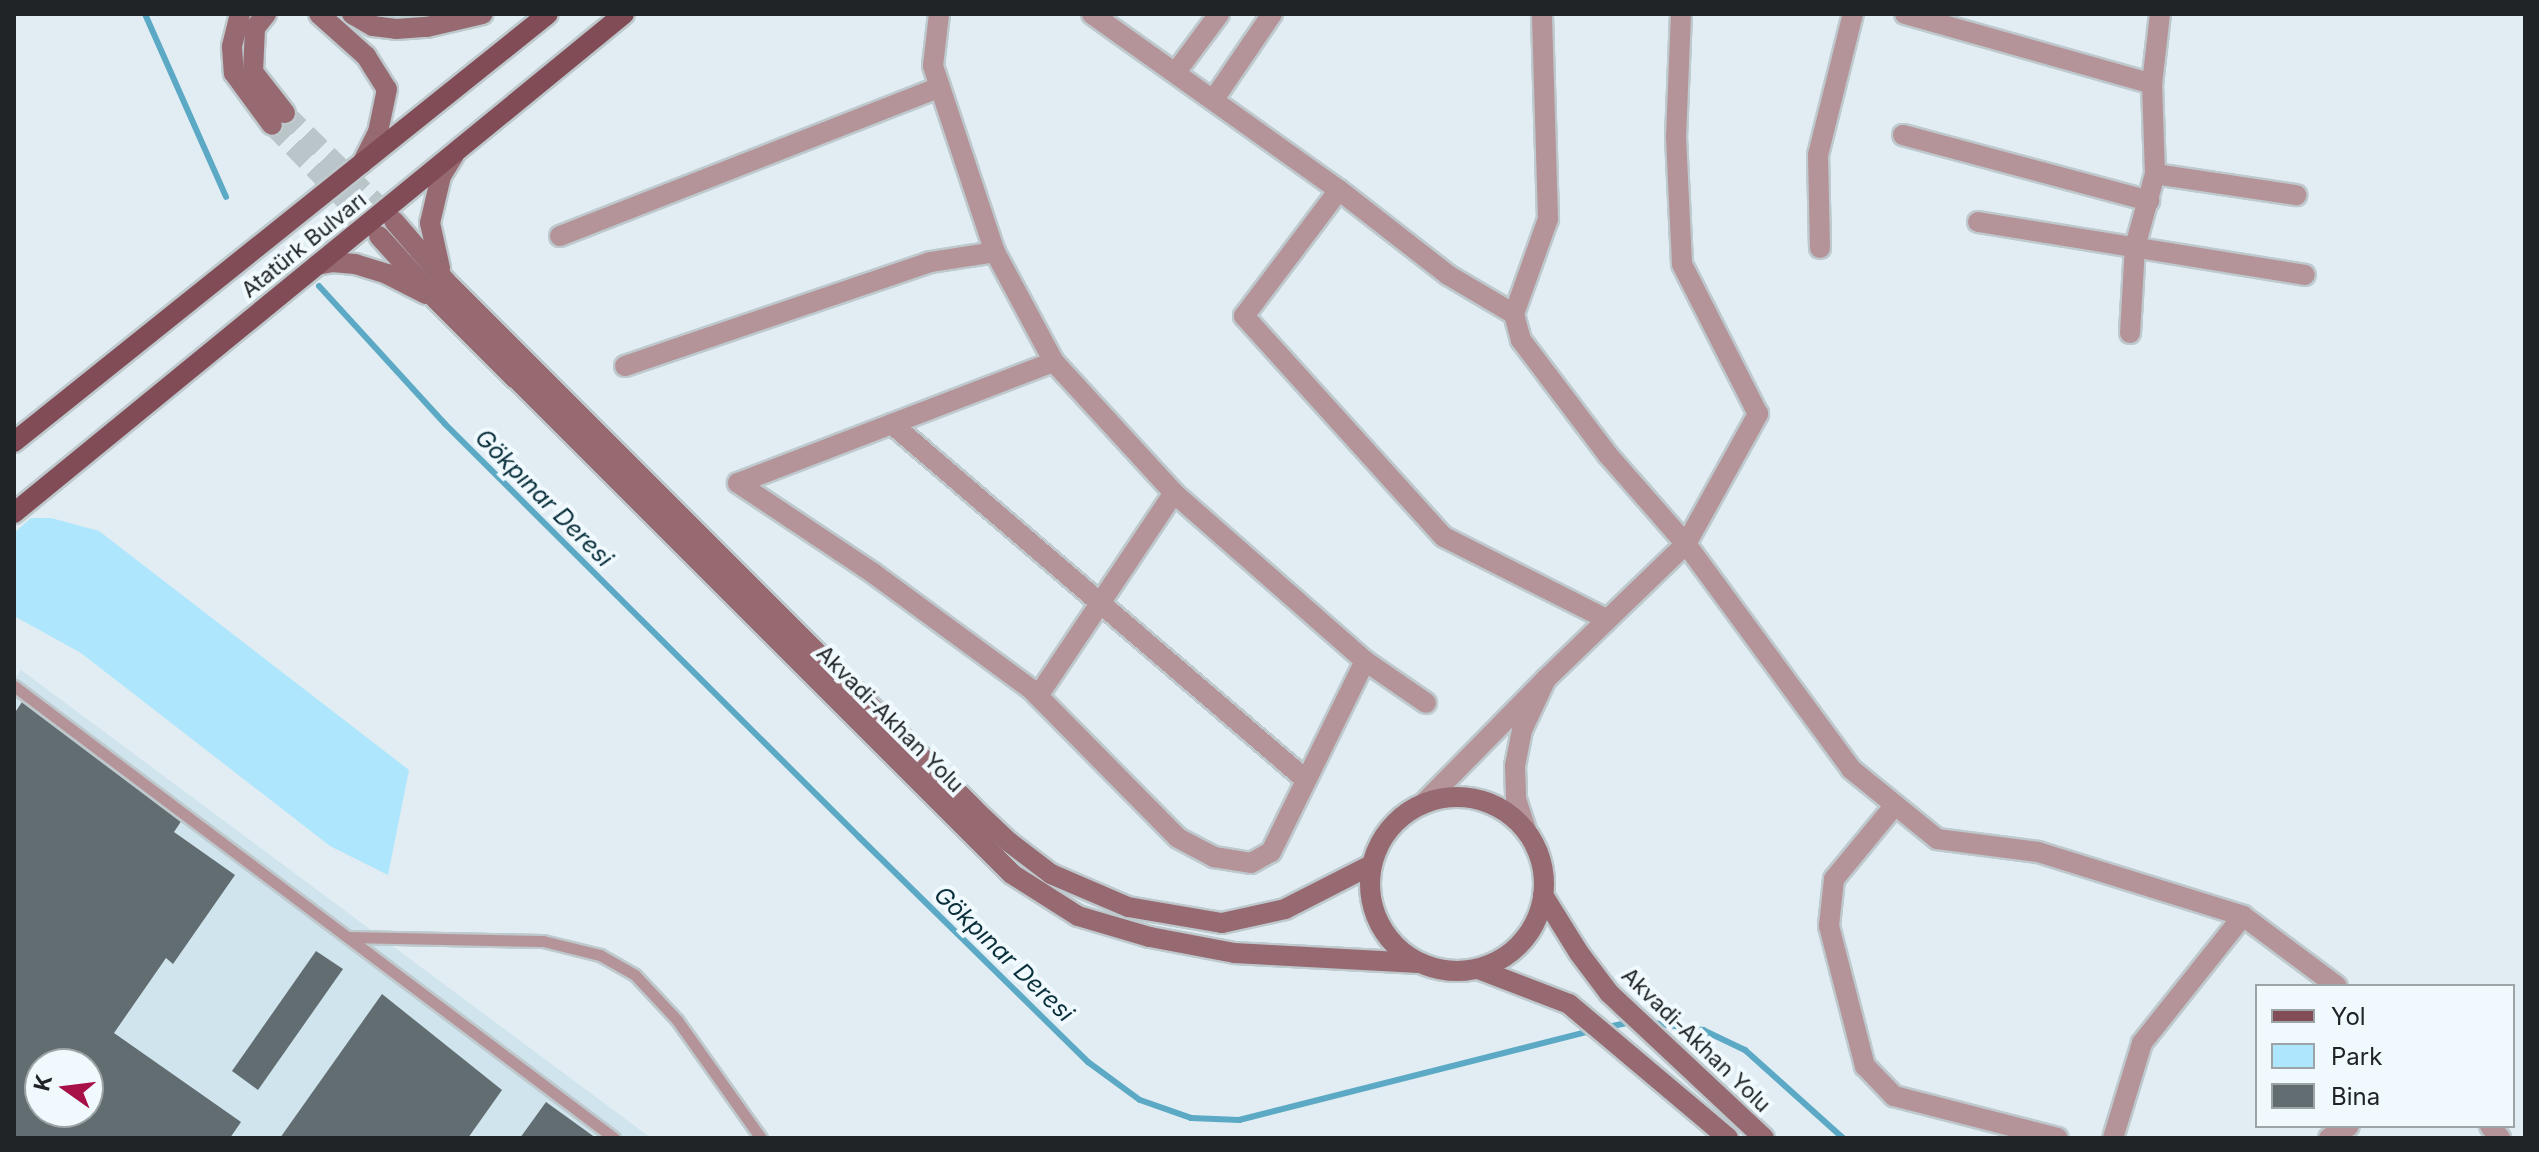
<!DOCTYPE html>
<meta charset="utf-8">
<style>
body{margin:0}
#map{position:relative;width:2539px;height:1152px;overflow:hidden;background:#e1edf2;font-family:Inter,sans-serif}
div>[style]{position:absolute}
.built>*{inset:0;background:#cfe4ec}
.green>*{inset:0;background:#ade6fd}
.stream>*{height:6px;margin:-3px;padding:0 3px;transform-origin:3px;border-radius:3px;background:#5ca9c5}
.building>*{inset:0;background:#626d71}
.secondary-tunnel>*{height:20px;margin-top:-10px;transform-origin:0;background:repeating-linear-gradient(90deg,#bac5c9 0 20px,transparent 0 30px)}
.roads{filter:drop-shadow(2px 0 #bec9cd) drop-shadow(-2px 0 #bec9cd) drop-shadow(0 2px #bec9cd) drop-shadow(0 -2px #bec9cd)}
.service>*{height:11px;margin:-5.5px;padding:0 5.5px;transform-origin:5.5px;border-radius:5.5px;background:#b49499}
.minor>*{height:20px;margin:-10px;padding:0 10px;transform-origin:10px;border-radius:10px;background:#b49499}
.secondary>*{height:20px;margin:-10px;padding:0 10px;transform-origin:10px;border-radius:10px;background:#976a71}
.secondary>.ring{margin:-10px;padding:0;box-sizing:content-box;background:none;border:20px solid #976a71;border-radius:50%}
.primary>*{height:20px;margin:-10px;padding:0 10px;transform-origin:10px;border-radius:10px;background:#824c56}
span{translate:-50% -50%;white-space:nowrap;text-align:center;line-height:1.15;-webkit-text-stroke:8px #f0fafe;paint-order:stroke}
.street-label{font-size:22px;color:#202426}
.water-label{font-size:24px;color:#092f3b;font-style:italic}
.frame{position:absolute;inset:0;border:16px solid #202426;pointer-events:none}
.legend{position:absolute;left:2255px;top:984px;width:260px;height:144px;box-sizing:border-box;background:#f0fafe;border:2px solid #9da4a8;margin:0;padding:10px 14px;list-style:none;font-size:24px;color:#202426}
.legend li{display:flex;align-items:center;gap:16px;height:40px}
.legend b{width:40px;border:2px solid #9da4a8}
.north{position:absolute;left:24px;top:1048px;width:80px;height:80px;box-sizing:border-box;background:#f0fafe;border:2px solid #9da4a8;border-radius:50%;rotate:284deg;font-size:22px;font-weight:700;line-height:32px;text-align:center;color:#202426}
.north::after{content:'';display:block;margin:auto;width:28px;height:36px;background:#a71147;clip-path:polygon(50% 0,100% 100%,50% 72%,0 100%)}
</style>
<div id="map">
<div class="built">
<i style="clip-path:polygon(evenodd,21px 670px,651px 1138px,14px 1138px,14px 680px,21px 670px,40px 1064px,88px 1064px,88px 1112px,40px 1112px,40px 1064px)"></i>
</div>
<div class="green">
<i style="clip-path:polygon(31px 518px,51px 518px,99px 531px,409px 770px,388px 875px,330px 846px,81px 653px,14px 616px,14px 533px)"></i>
</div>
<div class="stream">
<i style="left:145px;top:14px;width:200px;rotate:66.1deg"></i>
<i style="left:319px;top:286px;width:187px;rotate:47.6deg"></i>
<i style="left:445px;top:424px;width:585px;rotate:44.93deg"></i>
<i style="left:859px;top:837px;width:321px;rotate:44.5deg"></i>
<i style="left:1088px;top:1062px;width:64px;rotate:36.2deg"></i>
<i style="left:1140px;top:1100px;width:54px;rotate:19.4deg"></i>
<i style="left:1191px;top:1118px;width:48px;rotate:2.4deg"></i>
<i style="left:1239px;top:1120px;width:364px;rotate:-14.2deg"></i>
<i style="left:1646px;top:1022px;width:58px;rotate:8deg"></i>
<i style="left:1703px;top:1030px;width:47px;rotate:25.5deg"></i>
<i style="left:1745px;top:1050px;width:132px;rotate:41.9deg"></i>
<i style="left:1603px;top:1028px;width:29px;rotate:-12deg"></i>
</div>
<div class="building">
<i style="clip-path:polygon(evenodd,22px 702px,184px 817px,174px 832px,235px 875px,173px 964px,166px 958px,114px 1033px,241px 1122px,230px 1138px,14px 1138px,14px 714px,22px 702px,40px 1064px,88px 1064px,88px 1112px,40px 1112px,40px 1064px)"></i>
<i style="clip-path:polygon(316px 951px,343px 969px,258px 1090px,232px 1071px)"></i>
<i style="clip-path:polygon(382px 994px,502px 1090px,468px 1138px,280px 1138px)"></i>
<i style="clip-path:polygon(546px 1102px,596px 1138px,520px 1138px)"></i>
</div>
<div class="secondary-tunnel">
<i style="left:285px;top:113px;width:153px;rotate:44.7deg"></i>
<i style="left:272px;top:125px;width:152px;rotate:45.8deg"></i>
</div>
<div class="roads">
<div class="service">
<i style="left:14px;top:686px;width:751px;rotate:36.99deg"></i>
<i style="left:348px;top:937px;width:195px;rotate:1.2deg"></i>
<i style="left:543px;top:941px;width:59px;rotate:13.8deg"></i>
<i style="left:600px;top:955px;width:40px;rotate:29.7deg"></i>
<i style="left:635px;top:975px;width:62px;rotate:47deg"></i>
<i style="left:677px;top:1020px;width:145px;rotate:54.6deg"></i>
</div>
<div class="minor">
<i style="left:939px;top:14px;width:52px;rotate:96.6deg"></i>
<i style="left:933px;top:66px;width:196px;rotate:71.6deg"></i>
<i style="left:995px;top:252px;width:125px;rotate:61.8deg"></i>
<i style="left:1054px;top:362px;width:178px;rotate:47.5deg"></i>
<i style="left:1174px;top:493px;width:254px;rotate:41.3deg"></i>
<i style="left:1365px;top:661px;width:74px;rotate:34.5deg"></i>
<i style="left:1092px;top:14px;width:303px;rotate:35.5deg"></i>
<i style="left:1339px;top:190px;width:138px;rotate:37.9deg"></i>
<i style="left:1448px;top:275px;width:77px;rotate:30.6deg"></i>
<i style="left:1514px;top:314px;width:27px;rotate:75deg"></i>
<i style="left:1521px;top:340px;width:144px;rotate:52.9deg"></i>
<i style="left:1608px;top:455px;width:118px;rotate:48.8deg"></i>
<i style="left:1686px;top:544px;width:279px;rotate:53.7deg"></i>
<i style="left:1851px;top:769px;width:111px;rotate:39.1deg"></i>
<i style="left:1937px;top:839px;width:102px;rotate:7.3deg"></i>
<i style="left:2038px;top:852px;width:215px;rotate:17.3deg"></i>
<i style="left:2243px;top:916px;width:117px;rotate:36.7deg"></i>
<i style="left:1905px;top:14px;width:257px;rotate:15.8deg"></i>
<i style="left:1176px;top:72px;width:72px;rotate:-53.4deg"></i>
<i style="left:1214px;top:99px;width:103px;rotate:-55.7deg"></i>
<i style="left:1903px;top:135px;width:255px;rotate:15deg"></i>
<i style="left:2155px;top:174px;width:143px;rotate:8.5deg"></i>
<i style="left:1339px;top:190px;width:158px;rotate:127deg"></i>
<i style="left:1244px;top:316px;width:298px;rotate:47.9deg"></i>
<i style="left:1444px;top:537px;width:182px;rotate:26.8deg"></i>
<i style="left:1978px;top:222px;width:331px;rotate:9.2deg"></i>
<i style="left:560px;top:236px;width:408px;rotate:-21.4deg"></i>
<i style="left:1820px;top:248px;width:93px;rotate:-91.2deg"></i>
<i style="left:1818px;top:155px;width:145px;rotate:-76.1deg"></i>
<i style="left:1514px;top:314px;width:101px;rotate:-70.3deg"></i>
<i style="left:1548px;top:219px;width:205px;rotate:-91.7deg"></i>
<i style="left:2130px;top:333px;width:86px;rotate:-86.7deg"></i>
<i style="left:2135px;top:247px;width:76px;rotate:-74.7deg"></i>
<i style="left:2155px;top:174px;width:90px;rotate:-91.9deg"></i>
<i style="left:2152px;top:84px;width:70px;rotate:-83.5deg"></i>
<i style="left:625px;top:366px;width:322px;rotate:-18.8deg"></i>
<i style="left:930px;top:262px;width:66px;rotate:-8.7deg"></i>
<i style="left:892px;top:424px;width:546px;rotate:40.69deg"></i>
<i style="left:738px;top:483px;width:162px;rotate:33.7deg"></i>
<i style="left:873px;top:573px;width:196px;rotate:36.3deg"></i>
<i style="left:1031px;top:689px;width:209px;rotate:45.4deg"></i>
<i style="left:1178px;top:838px;width:41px;rotate:27.8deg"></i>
<i style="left:1214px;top:857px;width:37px;rotate:9deg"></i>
<i style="left:1251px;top:863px;width:23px;rotate:-29deg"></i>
<i style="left:1271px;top:852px;width:213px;rotate:-63.8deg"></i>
<i style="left:738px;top:483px;width:338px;rotate:-21deg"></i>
<i style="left:1546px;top:679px;width:194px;rotate:-44deg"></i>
<i style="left:1686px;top:544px;width:149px;rotate:-61deg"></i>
<i style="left:1758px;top:414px;width:168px;rotate:-116.9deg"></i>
<i style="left:1682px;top:264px;width:126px;rotate:-92.7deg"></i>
<i style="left:1676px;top:138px;width:124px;rotate:-87.7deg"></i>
<i style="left:1038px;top:696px;width:244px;rotate:-56.2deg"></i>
<i style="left:1424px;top:803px;width:174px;rotate:-45.5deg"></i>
<i style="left:1546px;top:679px;width:56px;rotate:115.2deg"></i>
<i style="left:1522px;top:730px;width:37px;rotate:101deg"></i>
<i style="left:1515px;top:766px;width:33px;rotate:88deg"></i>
<i style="left:1516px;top:799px;width:32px;rotate:72deg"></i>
<i style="left:1895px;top:805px;width:96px;rotate:129.5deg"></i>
<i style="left:1834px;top:879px;width:47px;rotate:96.1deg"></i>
<i style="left:1829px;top:926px;width:145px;rotate:75.6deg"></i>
<i style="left:1865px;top:1066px;width:42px;rotate:46deg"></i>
<i style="left:1894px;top:1096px;width:169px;rotate:14.4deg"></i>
<i style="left:2490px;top:1126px;width:16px;rotate:50deg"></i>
<i style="left:2113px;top:1138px;width:99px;rotate:-73deg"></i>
<i style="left:2142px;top:1043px;width:162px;rotate:-51.5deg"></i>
<i style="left:2329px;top:1138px;width:23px;rotate:-31deg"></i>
</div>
<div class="secondary">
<i style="left:240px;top:14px;width:34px;rotate:104deg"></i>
<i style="left:232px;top:47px;width:26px;rotate:86deg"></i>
<i style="left:234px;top:73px;width:64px;rotate:53.8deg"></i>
<i style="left:266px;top:14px;width:18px;rotate:128deg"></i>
<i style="left:255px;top:28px;width:44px;rotate:92.6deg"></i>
<i style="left:253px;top:72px;width:52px;rotate:52deg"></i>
<i style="left:319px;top:14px;width:63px;rotate:41.8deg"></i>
<i style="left:366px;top:56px;width:39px;rotate:58deg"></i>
<i style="left:387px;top:89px;width:44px;rotate:101.8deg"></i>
<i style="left:378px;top:132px;width:35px;rotate:117deg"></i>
<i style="left:352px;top:14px;width:24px;rotate:30deg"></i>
<i style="left:373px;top:26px;width:23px;rotate:7deg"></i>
<i style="left:396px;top:29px;width:31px;rotate:-4deg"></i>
<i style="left:427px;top:27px;width:57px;rotate:-13.1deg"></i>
<i style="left:394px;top:221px;width:86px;rotate:49.3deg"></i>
<i style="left:450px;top:286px;width:740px;rotate:44.95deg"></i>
<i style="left:974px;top:809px;width:48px;rotate:43.3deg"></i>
<i style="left:1009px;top:842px;width:53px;rotate:37.3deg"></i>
<i style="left:1051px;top:874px;width:84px;rotate:23.2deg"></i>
<i style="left:1128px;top:907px;width:95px;rotate:9.7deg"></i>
<i style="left:1222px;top:923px;width:65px;rotate:-12.5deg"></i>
<i style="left:1285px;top:909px;width:97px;rotate:-27.1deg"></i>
<i style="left:379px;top:236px;width:84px;rotate:47.9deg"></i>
<i style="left:435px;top:298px;width:815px;rotate:44.95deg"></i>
<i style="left:1012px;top:874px;width:78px;rotate:32.5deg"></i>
<i style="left:1078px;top:916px;width:75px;rotate:16.3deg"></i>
<i style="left:1150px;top:937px;width:86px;rotate:10.7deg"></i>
<i style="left:1235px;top:953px;width:183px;rotate:3.1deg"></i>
<i style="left:317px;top:265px;width:15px;rotate:-11deg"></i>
<i style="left:332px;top:262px;width:23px;rotate:5deg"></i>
<i style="left:355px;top:264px;width:34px;rotate:17deg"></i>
<i style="left:387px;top:274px;width:44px;rotate:27.1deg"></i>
<i style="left:440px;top:268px;width:46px;rotate:-102.5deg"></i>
<i style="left:430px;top:223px;width:48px;rotate:-76.8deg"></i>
<i style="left:441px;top:176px;width:25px;rotate:-58deg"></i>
<i class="ring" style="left:1370px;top:797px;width:154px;height:154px"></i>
<i style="left:1543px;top:895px;width:68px;rotate:58.2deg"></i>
<i style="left:1579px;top:953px;width:50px;rotate:53.1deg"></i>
<i style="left:1609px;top:993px;width:212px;rotate:43.1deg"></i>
<i style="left:1478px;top:969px;width:97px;rotate:21deg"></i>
<i style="left:1569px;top:1004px;width:208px;rotate:40.1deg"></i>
</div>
<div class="primary">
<i style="left:14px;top:442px;width:684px;rotate:-38.71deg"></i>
<i style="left:14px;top:513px;width:788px;rotate:-39.28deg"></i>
</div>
</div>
<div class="street-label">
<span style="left:304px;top:245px;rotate:-39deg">Atatürk Bulvarı</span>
<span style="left:890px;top:719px;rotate:45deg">Akvadi-Akhan Yolu</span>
<span style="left:1696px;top:1040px;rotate:44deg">Akvadi-Akhan Yolu</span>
</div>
<div class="water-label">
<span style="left:544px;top:498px;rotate:45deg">Gökpınar Deresi</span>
<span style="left:1004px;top:954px;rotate:44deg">Gökpınar Deresi</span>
</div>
<div class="frame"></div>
<ul class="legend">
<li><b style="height:10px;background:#824c56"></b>Yol</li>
<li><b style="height:22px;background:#ade6fd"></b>Park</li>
<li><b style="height:22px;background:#626d71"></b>Bina</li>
</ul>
<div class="north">K</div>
</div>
